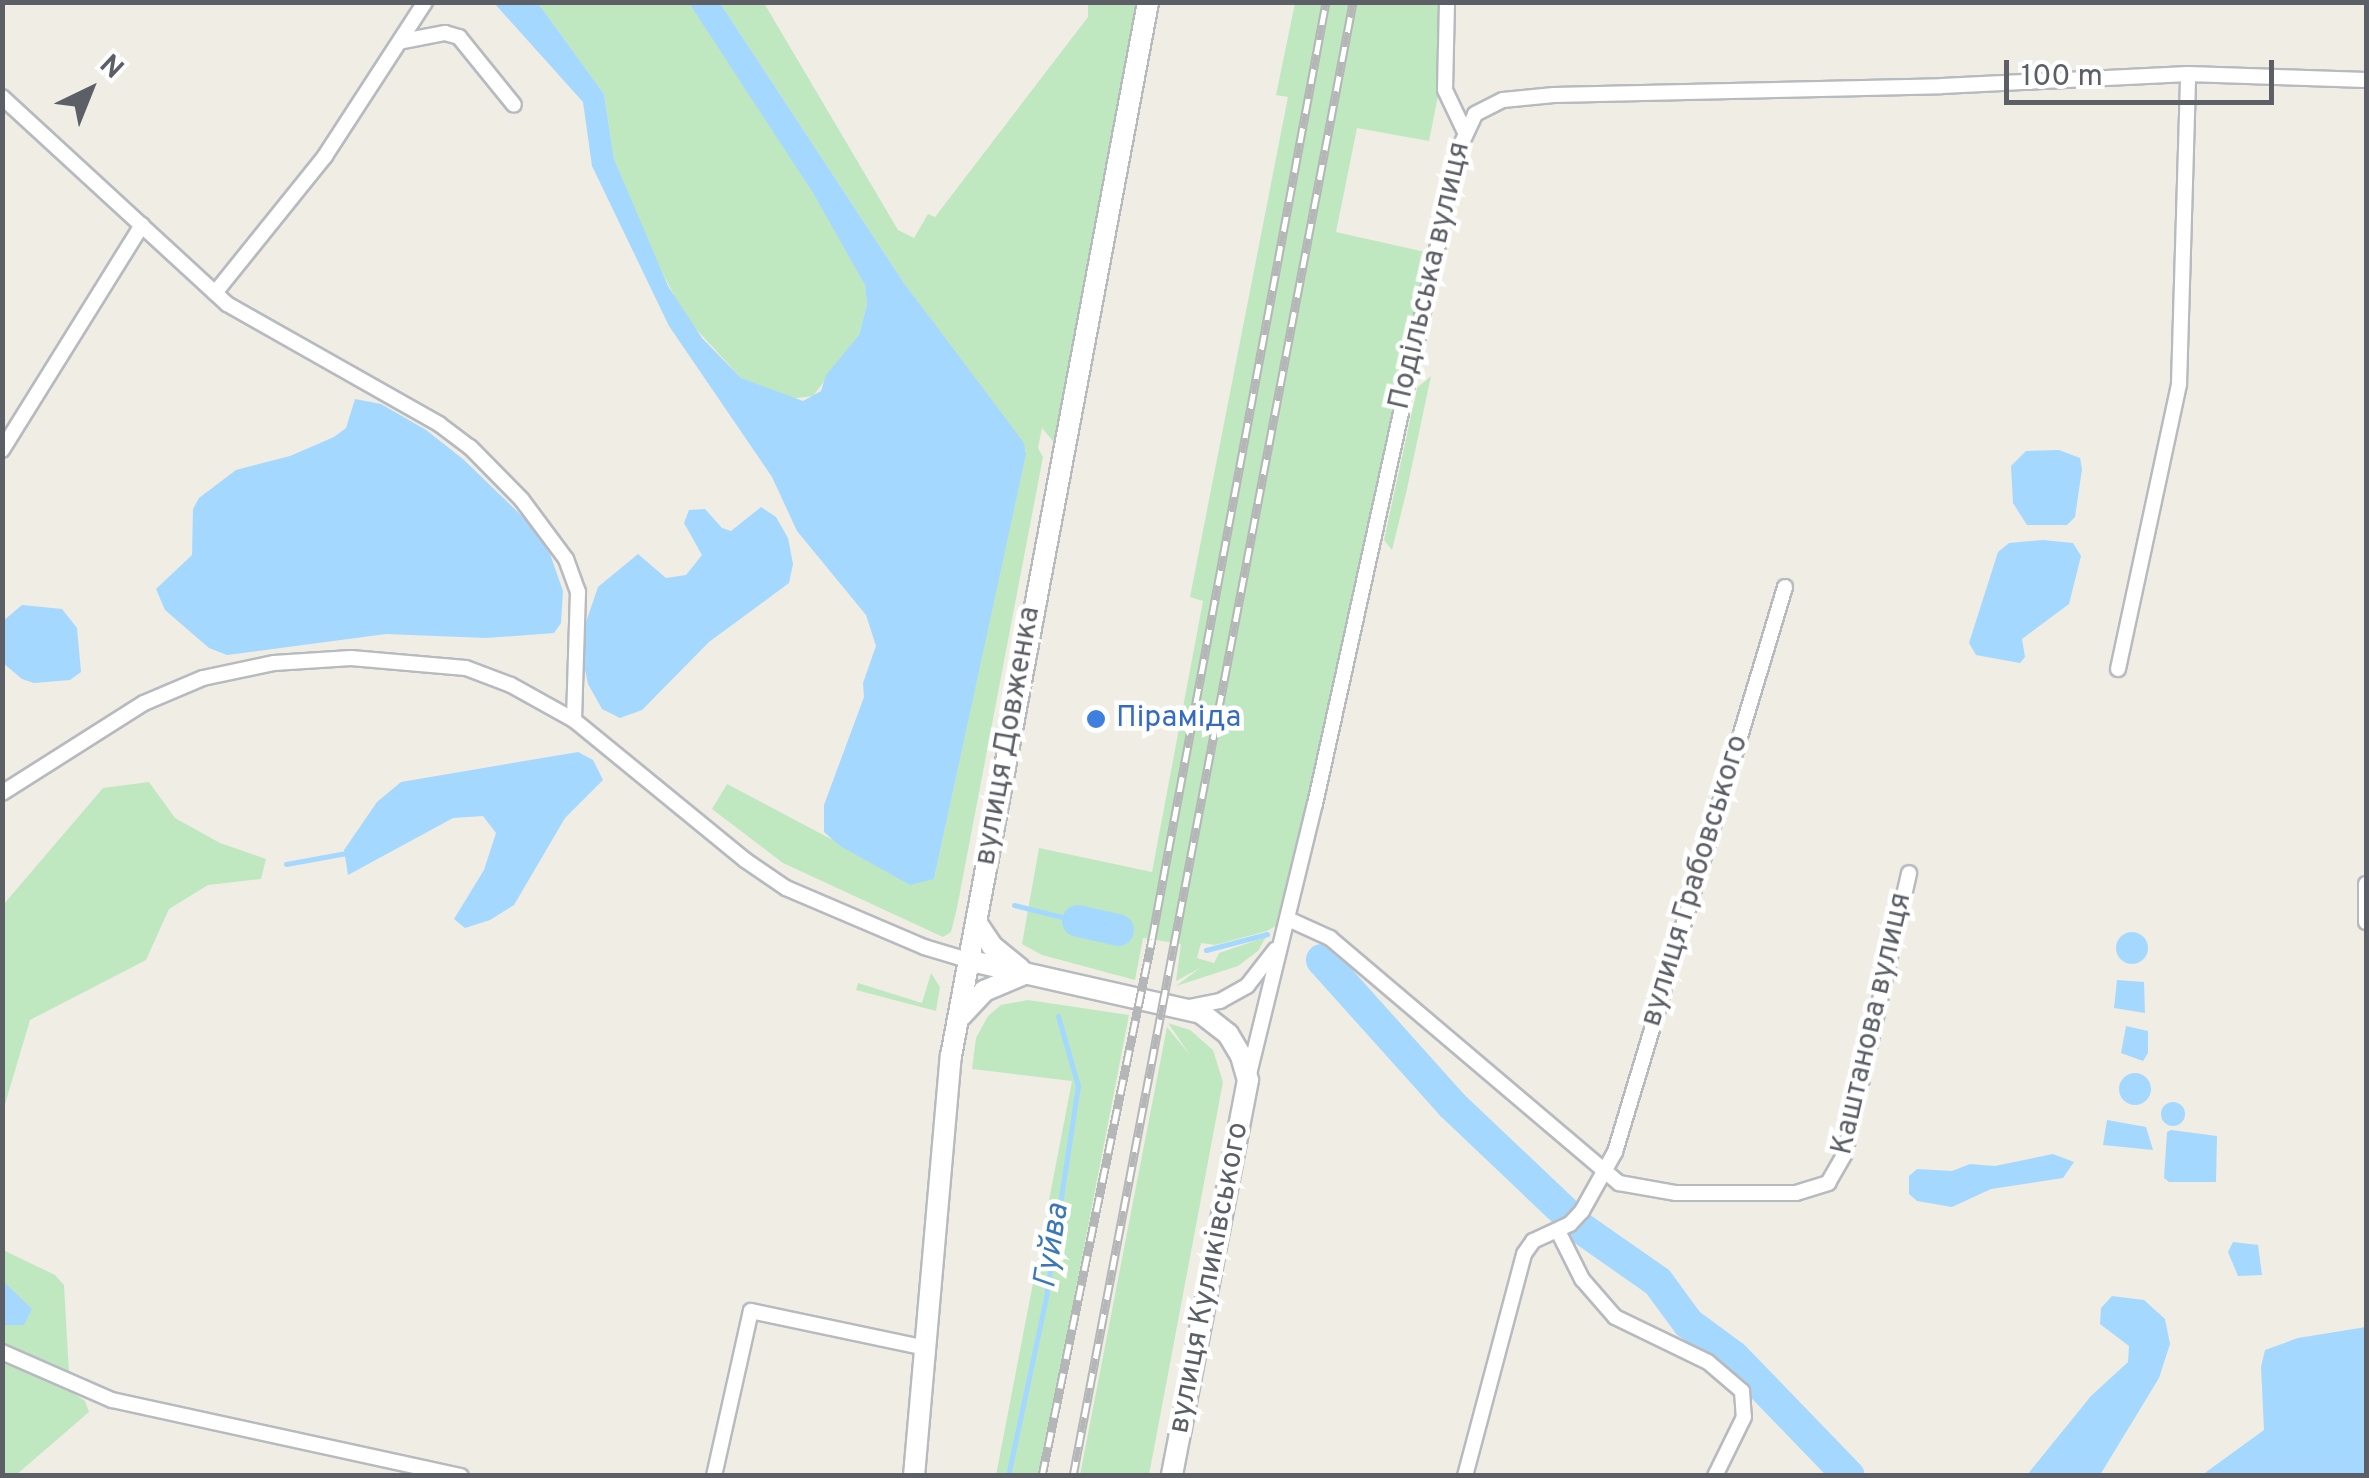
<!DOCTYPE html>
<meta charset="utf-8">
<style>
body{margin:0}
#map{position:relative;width:2369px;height:1478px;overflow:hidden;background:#efede4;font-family:Overpass,sans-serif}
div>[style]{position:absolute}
.green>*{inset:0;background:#c0e8c0}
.water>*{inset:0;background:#a5d8ff}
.round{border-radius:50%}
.stream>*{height:5px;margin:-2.5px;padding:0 2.5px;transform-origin:2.5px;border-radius:2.5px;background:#a5d8ff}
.river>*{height:32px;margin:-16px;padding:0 16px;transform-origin:16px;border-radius:16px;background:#a5d8ff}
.roads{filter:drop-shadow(2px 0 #b7babf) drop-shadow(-2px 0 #b7babf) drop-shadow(0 2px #b7babf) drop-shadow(0 -2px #b7babf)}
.street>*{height:14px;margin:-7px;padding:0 7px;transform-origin:7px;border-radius:7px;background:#fff}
.secondary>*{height:20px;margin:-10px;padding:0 10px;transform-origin:10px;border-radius:10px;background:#fff}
.rail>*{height:9px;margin-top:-4.5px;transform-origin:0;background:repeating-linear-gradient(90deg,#fff 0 15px,#b5b6b7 0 30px);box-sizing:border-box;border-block:2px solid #b5b6b7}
.dots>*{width:28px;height:28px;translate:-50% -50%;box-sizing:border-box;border:5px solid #fff;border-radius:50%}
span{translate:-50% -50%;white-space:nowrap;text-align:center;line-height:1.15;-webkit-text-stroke:9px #fff;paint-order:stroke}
.street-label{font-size:30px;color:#5c6066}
.shop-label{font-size:30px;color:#366cbe}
.left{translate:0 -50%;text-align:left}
.water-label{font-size:32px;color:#3c78b7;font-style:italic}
.frame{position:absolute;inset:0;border:5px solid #5c6066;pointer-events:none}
.north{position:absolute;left:40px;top:40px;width:100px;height:100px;-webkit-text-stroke:8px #fff;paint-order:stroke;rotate:43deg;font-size:28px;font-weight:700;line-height:40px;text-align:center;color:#5c6066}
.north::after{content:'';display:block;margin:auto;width:35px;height:45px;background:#5c6066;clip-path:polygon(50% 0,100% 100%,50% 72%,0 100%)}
.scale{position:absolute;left:2004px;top:60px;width:270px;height:45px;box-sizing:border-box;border:5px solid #5c6066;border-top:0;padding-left:12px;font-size:30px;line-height:35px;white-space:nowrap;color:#5c6066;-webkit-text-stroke:8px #fff;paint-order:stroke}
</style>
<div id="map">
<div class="green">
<i style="clip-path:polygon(538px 3px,689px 3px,737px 71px,859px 267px,865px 285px,867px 304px,859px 335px,813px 396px,789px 399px,741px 378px,686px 318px,653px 255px,614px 159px,604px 94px)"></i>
<i style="clip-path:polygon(720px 3px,764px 3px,898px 230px,914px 238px,928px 214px,935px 217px,1088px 17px,1088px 3px,1147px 3px,1062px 452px,1042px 428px,1038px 448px,1043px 457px,957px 908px,951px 932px,943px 937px,783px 863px,712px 809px,727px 784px,829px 838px,934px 879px,1026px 450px,904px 283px)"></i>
<i style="clip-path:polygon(1295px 3px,1447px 3px,1443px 71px,1429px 141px,1357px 128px,1336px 232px,1434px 254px,1288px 919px,1267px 931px,1215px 945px,1201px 943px,1197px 958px,1214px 963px,1219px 953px,1266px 937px,1258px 951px,1238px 966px,1176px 986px,1200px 968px,1176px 981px,1181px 944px,1143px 938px,1135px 980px,1042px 955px,1022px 944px,1039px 848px,1152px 872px,1203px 601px,1190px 597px,1288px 97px,1276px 95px)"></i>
<i style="clip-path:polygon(1431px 376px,1407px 489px,1392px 550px,1384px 540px,1417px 388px)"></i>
<i style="clip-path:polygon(149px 782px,175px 818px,220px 843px,266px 859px,261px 879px,208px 885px,169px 909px,146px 960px,30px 1020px,3px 1111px,3px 905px,103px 788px)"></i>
<i style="clip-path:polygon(931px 973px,940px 987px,936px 1011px,856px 990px,858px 983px,922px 1003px)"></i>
<i style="clip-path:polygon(1028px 1000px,1129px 1015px,1040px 1475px,996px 1475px,1072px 1081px,972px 1069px,976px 1038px,988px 1016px,1001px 1005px)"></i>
<i style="clip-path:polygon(1168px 1023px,1190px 1030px,1213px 1050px,1223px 1082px,1149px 1475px,1080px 1475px,1167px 1027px,1190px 1055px)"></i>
<i style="clip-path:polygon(3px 1250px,55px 1275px,64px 1285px,70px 1391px,85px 1401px,89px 1412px,16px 1475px,3px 1476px)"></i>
</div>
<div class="water">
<i style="clip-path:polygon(494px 3px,538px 3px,604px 94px,614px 159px,668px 286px,702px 338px,741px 378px,803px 401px,821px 391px,826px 375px,859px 335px,867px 304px,865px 285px,813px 193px,689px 3px,720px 3px,904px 283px,1024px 443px,1026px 454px,934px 879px,910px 885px,840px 846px,824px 832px,824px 805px,864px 697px,863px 683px,876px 646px,866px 615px,797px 531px,772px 477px,669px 326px,592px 166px,583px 102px)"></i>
<i style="clip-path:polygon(355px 399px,381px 404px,426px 430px,463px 459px,526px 520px,550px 554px,563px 591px,561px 623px,554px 633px,486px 638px,386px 634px,227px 655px,209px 648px,165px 610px,156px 589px,192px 555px,193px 509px,199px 498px,236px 470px,290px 456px,334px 437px,346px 428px)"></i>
<i style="clip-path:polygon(2059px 450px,2080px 458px,2082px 469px,2075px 517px,2067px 525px,2027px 525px,2013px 503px,2011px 466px,2026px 451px)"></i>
<i style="clip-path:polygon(761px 507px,776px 517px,788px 538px,793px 564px,789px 583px,709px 642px,642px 710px,620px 718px,602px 709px,588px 684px,583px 660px,585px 625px,598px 587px,638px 554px,666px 578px,686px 575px,702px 555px,684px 523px,689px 510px,705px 509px,722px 528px,731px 531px)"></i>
<i style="clip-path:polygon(2043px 540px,2073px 543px,2081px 556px,2069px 604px,2022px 639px,2025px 657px,2020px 663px,1976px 655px,1969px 643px,1998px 552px,2009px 543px)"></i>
<i style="clip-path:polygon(22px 605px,62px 609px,77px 628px,81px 672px,70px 680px,34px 683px,22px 679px,3px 663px,3px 621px)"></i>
<i style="clip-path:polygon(578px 752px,593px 760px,603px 780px,565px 818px,514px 905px,490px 920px,465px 928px,454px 919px,484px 870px,496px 833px,483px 816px,453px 818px,348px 875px,344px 850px,377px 802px,401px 782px)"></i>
<i class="round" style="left:2116px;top:932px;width:32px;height:32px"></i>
<i style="clip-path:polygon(2117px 980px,2144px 982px,2145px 1013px,2114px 1008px)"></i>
<i style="clip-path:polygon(2126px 1026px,2148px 1031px,2148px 1053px,2143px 1061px,2121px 1053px)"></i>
<i class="round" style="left:2119px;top:1073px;width:32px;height:32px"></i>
<i class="round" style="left:2161px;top:1102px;width:24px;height:24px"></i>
<i style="clip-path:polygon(2107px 1120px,2146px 1127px,2153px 1150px,2103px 1145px)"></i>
<i style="clip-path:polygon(2171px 1130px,2217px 1136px,2216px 1182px,2169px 1182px,2164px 1178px,2167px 1132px)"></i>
<i style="clip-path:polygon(2053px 1154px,2074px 1162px,2063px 1178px,1991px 1189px,1952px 1207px,1917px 1201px,1909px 1194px,1909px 1176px,1917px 1169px,1952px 1171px,1970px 1164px,1995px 1166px)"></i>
<i style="clip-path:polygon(2233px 1242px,2258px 1245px,2262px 1275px,2238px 1276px,2228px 1252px)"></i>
<i style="clip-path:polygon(3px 1281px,32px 1309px,24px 1325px,3px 1325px)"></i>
<i style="clip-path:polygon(2112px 1296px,2144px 1300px,2165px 1319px,2170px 1344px,2159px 1378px,2100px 1475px,2027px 1475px,2091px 1396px,2128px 1362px,2129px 1346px,2100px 1324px,2101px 1308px)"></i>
<i style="clip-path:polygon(2366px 1327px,2366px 1475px,2202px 1475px,2264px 1430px,2261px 1367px,2265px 1350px,2298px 1338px)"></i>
</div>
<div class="stream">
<i style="left:286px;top:864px;width:67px;rotate:-10.3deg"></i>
<i style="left:1014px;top:905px;width:66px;rotate:14deg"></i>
<i style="left:1206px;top:950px;width:63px;rotate:-14.7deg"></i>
<i style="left:1008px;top:1476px;width:183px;rotate:-78deg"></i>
<i style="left:1046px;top:1297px;width:213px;rotate:-81.4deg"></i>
<i style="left:1078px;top:1086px;width:73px;rotate:-105.9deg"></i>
</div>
<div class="river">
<i style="left:1078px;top:921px;width:41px;rotate:12.7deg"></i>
<i style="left:1322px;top:960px;width:195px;rotate:48.1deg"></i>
<i style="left:1452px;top:1105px;width:157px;rotate:43.5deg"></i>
<i style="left:1581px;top:1228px;width:94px;rotate:35deg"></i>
<i style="left:1658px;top:1282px;width:51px;rotate:53.8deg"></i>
<i style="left:1688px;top:1323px;width:57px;rotate:36.5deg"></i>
<i style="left:1734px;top:1357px;width:165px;rotate:46deg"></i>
</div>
<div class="roads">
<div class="street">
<i style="left:1447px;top:2px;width:88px;rotate:91.3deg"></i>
<i style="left:1445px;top:90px;width:44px;rotate:64.6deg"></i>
<i style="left:403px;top:41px;width:43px;rotate:-10.8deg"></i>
<i style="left:445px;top:33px;width:15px;rotate:16deg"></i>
<i style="left:459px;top:37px;width:87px;rotate:51deg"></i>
<i style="left:2px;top:97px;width:306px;rotate:42.6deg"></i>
<i style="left:227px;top:304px;width:244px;rotate:29.5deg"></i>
<i style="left:439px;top:424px;width:39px;rotate:37deg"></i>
<i style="left:470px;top:447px;width:74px;rotate:45.5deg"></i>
<i style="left:522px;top:500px;width:74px;rotate:53.3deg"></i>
<i style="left:566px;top:559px;width:35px;rotate:70deg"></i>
<i style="left:578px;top:592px;width:128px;rotate:91.8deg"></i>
<i style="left:574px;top:720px;width:221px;rotate:39.3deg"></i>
<i style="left:745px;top:860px;width:50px;rotate:34.3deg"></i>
<i style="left:786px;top:888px;width:150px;rotate:23.1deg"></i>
<i style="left:924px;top:947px;width:49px;rotate:16.6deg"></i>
<i style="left:215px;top:293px;width:176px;rotate:-51.2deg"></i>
<i style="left:325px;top:156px;width:184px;rotate:-57deg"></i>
<i style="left:2px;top:450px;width:265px;rotate:-58.1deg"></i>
<i style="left:2118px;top:669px;width:291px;rotate:-77.9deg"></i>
<i style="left:2179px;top:384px;width:310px;rotate:-88.3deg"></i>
<i style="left:2px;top:793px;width:168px;rotate:-32.4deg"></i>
<i style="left:144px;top:703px;width:64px;rotate:-23deg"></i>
<i style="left:203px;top:678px;width:73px;rotate:-11.9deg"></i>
<i style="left:274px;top:663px;width:77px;rotate:-3.7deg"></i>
<i style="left:351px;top:658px;width:115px;rotate:5deg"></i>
<i style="left:466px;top:668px;width:48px;rotate:20.7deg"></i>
<i style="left:511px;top:685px;width:72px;rotate:29.1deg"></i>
<i style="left:2366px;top:884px;width:38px;rotate:90deg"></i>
<i style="left:1288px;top:919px;width:46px;rotate:24.3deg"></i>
<i style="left:1330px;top:938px;width:379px;rotate:40.3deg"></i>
<i style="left:1619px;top:1183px;width:58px;rotate:10deg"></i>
<i style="left:1676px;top:1193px;width:120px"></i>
<i style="left:1796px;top:1193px;width:34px;rotate:-17deg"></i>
<i style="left:1828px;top:1183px;width:34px;rotate:-60deg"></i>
<i style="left:1845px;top:1153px;width:287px;rotate:-77.1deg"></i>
<i style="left:1189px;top:1007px;width:32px;rotate:-11deg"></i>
<i style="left:1220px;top:1001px;width:31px;rotate:-29deg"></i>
<i style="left:1247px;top:986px;width:46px;rotate:-52.1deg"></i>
<i style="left:1249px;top:1074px;width:278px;rotate:-76.3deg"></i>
<i style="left:1315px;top:804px;width:671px;rotate:-77.6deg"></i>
<i style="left:1459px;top:149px;width:38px;rotate:-65deg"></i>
<i style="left:1475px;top:114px;width:31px;rotate:-27deg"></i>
<i style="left:1503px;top:100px;width:51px;rotate:-5.6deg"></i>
<i style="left:1554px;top:95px;width:388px;rotate:-1.3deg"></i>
<i style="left:1942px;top:86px;width:246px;rotate:-2.8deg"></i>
<i style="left:2188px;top:74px;width:178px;rotate:1.9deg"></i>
<i style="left:1558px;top:1231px;width:54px;rotate:63.4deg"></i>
<i style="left:1582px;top:1279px;width:50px;rotate:49deg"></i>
<i style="left:1615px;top:1317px;width:103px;rotate:25.8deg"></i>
<i style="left:1708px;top:1362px;width:45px;rotate:40.5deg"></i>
<i style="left:1742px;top:1391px;width:26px;rotate:86deg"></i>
<i style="left:1744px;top:1417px;width:66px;rotate:116.2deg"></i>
<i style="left:2px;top:1352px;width:120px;rotate:23.6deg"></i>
<i style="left:112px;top:1400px;width:357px;rotate:12.3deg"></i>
<i style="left:714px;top:1476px;width:169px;rotate:-77.4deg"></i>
<i style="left:751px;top:1311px;width:175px;rotate:11.9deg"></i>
<i style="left:1465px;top:1476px;width:230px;rotate:-75.1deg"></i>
<i style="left:1524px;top:1254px;width:16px;rotate:-55deg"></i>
<i style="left:1533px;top:1241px;width:41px;rotate:-24.7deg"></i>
<i style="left:1570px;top:1224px;width:18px;rotate:-47deg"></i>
<i style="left:1582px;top:1211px;width:68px;rotate:-60.8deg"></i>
<i style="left:1615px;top:1152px;width:590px;rotate:-73.25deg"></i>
</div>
<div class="secondary">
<i style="left:976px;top:922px;width:29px;rotate:56deg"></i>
<i style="left:992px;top:946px;width:36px;rotate:39deg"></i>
<i style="left:971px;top:961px;width:236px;rotate:12.7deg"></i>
<i style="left:1201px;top:1013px;width:34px;rotate:38deg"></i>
<i style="left:1228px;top:1034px;width:26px;rotate:59deg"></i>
<i style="left:1241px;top:1056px;width:25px;rotate:74deg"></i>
<i style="left:1248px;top:1080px;width:403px;rotate:100.9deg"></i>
<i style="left:961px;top:1016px;width:34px;rotate:-47deg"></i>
<i style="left:984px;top:991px;width:41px;rotate:-22.8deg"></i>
<i style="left:914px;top:1476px;width:422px;rotate:-85deg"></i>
<i style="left:951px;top:1056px;width:1072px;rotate:-79.41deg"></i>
</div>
</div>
<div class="rail">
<i style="left:1042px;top:1476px;width:548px;rotate:-78.42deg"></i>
<i style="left:1152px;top:939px;width:953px;rotate:-79.48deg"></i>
<i style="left:1073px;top:1476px;width:1500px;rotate:-79.24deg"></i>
</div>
<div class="dots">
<i style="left:1096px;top:719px;background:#3f7fe0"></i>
</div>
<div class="street-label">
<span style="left:1431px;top:276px;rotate:-77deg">Подільська вулиця</span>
<span style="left:1009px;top:736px;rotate:-80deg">вулиця Довженка</span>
<span style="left:1696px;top:881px;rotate:-73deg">вулиця Грабовського</span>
<span style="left:1873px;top:1024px;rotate:-77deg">Каштанова вулиця</span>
<span style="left:1210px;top:1278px;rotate:-79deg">вулиця Куликівського</span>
</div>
<div class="shop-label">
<span class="left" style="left:1116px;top:719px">Піраміда</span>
</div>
<div class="water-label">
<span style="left:1053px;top:1246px;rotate:-81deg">Гуйва</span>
</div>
<div class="frame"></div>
<div class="north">N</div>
<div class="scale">100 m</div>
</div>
